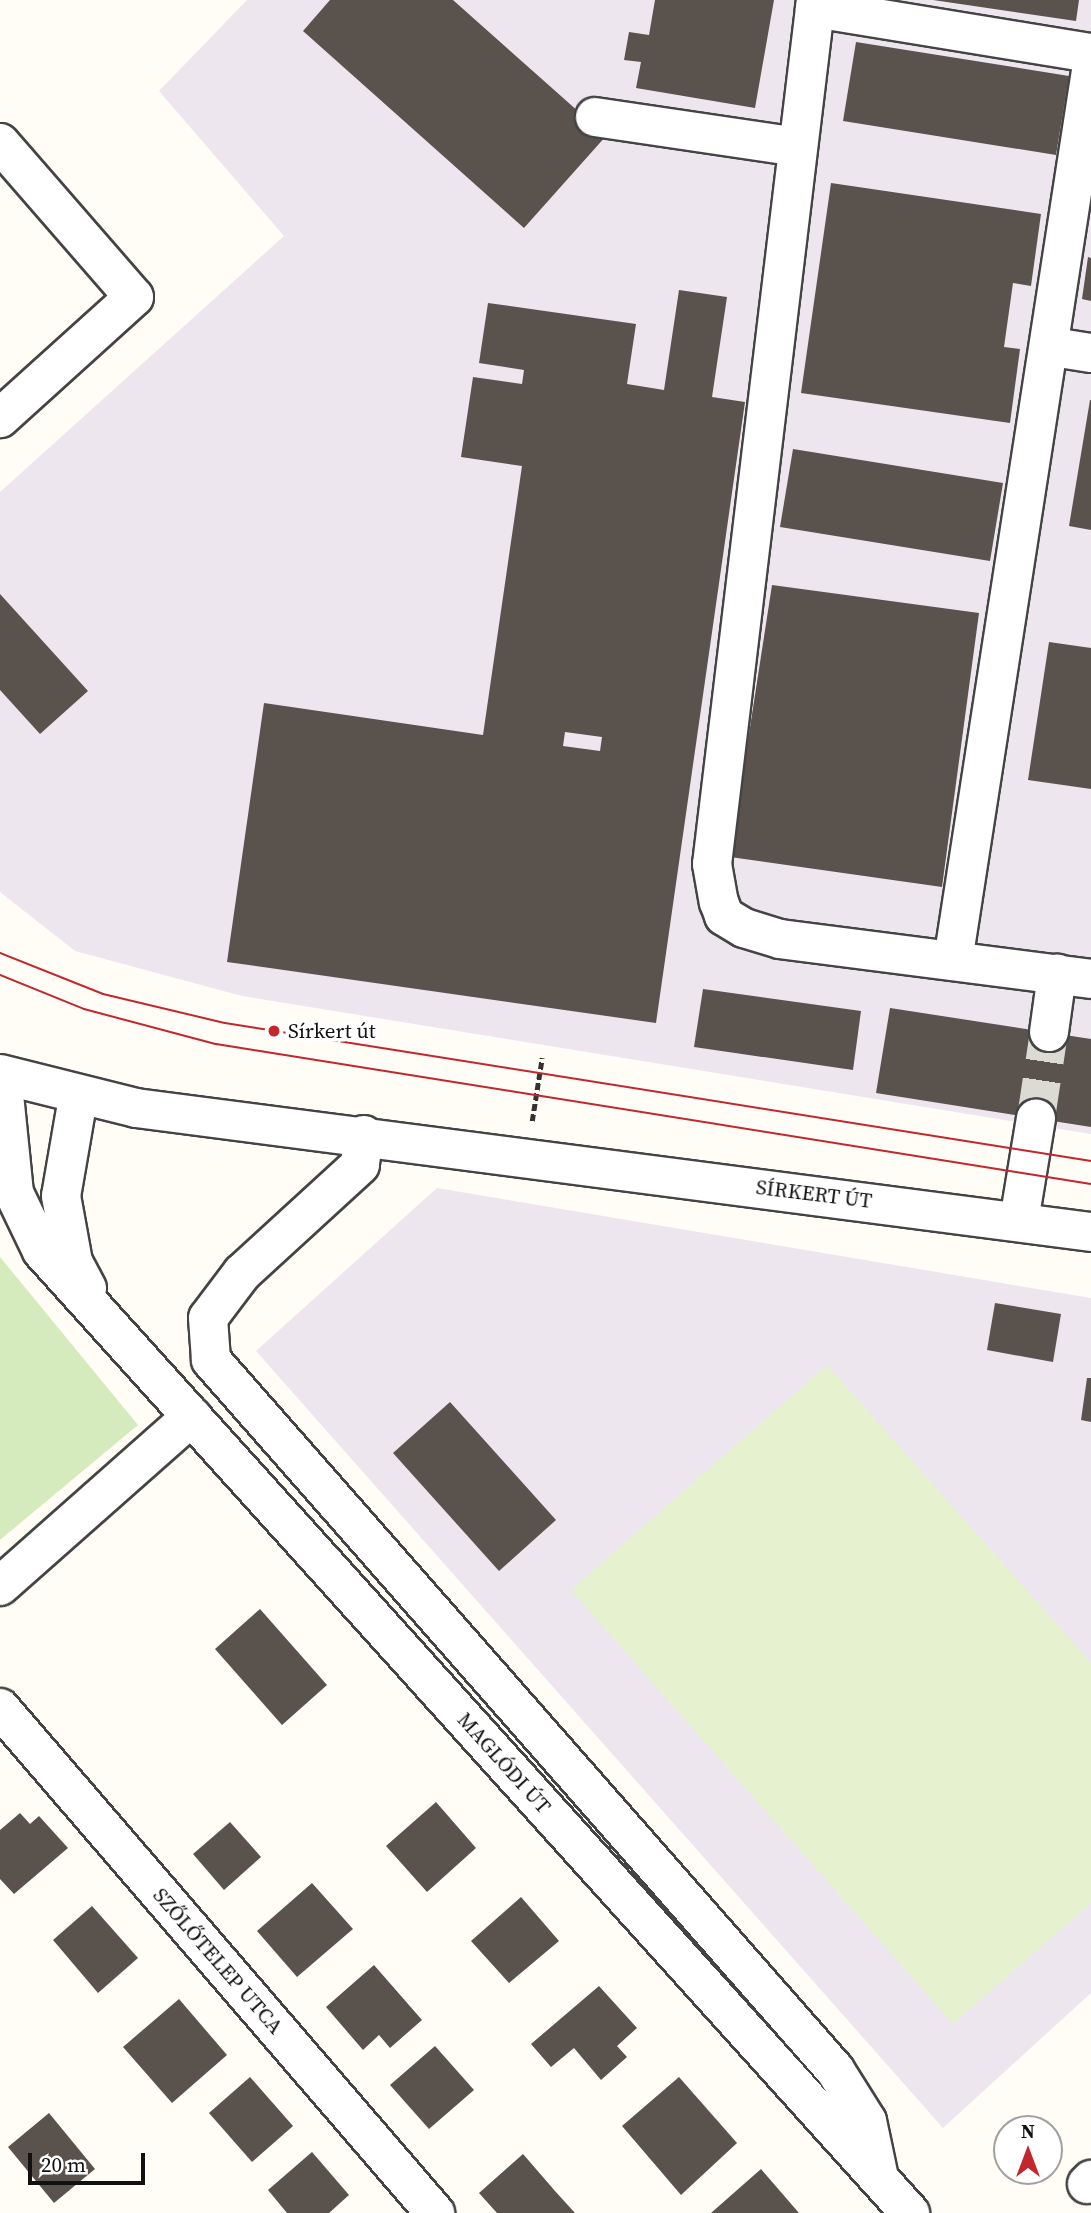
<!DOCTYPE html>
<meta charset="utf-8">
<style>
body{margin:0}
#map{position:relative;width:1091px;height:2213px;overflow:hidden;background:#fffdf5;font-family:"Source Serif 4",serif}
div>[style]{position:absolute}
.industrial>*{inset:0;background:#eee6ef}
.green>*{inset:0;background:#d5ebbd}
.pitch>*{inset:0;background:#e6f2cf}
.building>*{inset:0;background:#5a524d}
.minor-tunnel>*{height:38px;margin-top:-19px;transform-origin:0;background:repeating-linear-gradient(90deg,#dbdad3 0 38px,transparent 0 57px)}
.path>*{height:4.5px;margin-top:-2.25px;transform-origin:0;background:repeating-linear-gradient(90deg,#333 0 7px,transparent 0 10.5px)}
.roads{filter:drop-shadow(2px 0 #444) drop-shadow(-2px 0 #444) drop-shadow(0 2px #444) drop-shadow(0 -2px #444)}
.minor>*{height:38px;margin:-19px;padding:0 19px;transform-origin:19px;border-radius:19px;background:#fff}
.tram>*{height:2px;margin:-1px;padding:0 1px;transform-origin:1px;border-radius:1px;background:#c4262e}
.dots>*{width:19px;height:19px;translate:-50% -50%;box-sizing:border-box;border:4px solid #fff;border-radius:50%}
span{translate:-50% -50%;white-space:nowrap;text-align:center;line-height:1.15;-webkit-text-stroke:7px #fff;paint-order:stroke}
.poi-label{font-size:21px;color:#111}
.left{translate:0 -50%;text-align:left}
.street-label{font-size:21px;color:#111}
.north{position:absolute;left:993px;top:2115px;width:70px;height:70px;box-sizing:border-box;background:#fff;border:2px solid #a0a0a0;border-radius:50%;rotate:0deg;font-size:19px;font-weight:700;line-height:28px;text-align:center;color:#111}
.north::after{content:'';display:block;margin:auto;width:24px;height:32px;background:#c4262e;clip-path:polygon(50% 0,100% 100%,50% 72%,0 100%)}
.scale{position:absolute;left:28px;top:2153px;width:117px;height:32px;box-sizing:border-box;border:4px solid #111;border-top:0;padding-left:9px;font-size:21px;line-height:24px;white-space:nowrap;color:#111;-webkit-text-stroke:5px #fff;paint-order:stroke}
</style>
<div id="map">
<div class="industrial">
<i style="clip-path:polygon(247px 0,1091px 0,1091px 1134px,242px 996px,75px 951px,0 892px,0 492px,284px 236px,159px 91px)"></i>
<i style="clip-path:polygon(437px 1188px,1091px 1298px,1091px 1993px,943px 2128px,256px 1351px)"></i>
</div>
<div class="green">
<i style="clip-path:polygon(0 1257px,138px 1425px,0 1540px)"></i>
</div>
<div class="pitch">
<i style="clip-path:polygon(827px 1365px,1091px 1663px,1091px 1903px,953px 2024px,571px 1590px)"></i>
</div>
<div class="building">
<i style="clip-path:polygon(330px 0,453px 0,606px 136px,524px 228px,303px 31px)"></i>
<i style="clip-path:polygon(655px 0,774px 0,755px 108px,636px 88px,641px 62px,624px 60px,629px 32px,649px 35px)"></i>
<i style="clip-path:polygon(933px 0,1079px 0,1076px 21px)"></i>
<i style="clip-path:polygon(856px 42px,1069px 76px,1056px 155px,843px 121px)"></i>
<i style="clip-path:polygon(831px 183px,1041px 214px,1031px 286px,1013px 283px,1004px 347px,1020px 349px,1010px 423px,801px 393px)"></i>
<i style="clip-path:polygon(1088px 257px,1091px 258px,1091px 301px,1082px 299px)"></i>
<i style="clip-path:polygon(evenodd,679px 290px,727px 297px,712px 397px,745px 402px,656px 1023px,227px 962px,264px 703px,483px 735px,522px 466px,461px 457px,473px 377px,522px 384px,524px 370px,479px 363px,488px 303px,636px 324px,627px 384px,664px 390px,679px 290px,565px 732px,602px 737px,600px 751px,563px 746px,565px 732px)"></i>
<i style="clip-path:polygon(1090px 400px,1091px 400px,1091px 530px,1069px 526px)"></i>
<i style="clip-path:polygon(793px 449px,1003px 483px,990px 561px,780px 527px)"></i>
<i style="clip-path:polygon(772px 585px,979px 613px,942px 887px,730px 857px)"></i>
<i style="clip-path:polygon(0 594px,88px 691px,40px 734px,0 690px)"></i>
<i style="clip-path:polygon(1049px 642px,1091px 648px,1091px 789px,1028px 780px)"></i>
<i style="clip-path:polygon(703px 989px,861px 1011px,853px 1070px,694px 1047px)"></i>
<i style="clip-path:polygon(890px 1008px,1091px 1039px,1091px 1127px,876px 1093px)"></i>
<i style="clip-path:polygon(995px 1303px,1061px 1314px,1053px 1362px,987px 1350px)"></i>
<i style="clip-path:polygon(1087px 1378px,1091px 1378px,1091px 1422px,1081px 1420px)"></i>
<i style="clip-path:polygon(450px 1402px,556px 1520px,499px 1571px,393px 1453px)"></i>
<i style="clip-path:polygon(260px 1609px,327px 1685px,282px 1725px,215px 1649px)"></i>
<i style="clip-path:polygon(436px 1802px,476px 1848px,427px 1892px,386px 1846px)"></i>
<i style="clip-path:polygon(20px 1813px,30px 1824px,39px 1816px,68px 1848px,14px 1894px,0 1879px,0 1830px)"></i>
<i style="clip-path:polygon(230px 1822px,261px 1857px,224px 1890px,193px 1854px)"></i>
<i style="clip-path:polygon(312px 1883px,353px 1929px,297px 1977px,257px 1931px)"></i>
<i style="clip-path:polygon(521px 1897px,559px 1941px,509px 1983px,471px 1941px)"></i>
<i style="clip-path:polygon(92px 1906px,138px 1958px,98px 1993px,53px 1940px)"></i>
<i style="clip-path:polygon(374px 1965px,422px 2020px,390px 2048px,379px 2035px,363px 2050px,326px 2007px)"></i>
<i style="clip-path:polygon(599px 1986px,637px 2028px,617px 2046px,627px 2057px,601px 2080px,574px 2048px,551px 2067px,531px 2044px)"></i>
<i style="clip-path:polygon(179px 1999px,227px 2055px,172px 2103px,123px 2047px)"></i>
<i style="clip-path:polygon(435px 2046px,474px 2090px,429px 2129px,390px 2085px)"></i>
<i style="clip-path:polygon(250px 2077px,293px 2126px,252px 2162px,209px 2113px)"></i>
<i style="clip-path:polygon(679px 2077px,737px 2143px,681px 2195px,622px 2126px)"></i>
<i style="clip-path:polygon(49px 2113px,95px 2169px,54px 2203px,8px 2147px)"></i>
<i style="clip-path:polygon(312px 2152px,349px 2195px,329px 2213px,287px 2213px,268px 2190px)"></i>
<i style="clip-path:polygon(523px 2154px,555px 2191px,575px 2213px,497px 2213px,479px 2193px)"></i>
<i style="clip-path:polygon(761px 2169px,799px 2213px,711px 2213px)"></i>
</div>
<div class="minor-tunnel">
<i style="left:1036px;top:1118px;width:87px;rotate:-81.4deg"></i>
</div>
<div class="path">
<i style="left:532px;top:1121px;width:64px;rotate:-81deg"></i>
</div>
<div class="roads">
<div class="minor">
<i style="left:816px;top:0;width:870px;rotate:96.86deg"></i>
<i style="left:712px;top:864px;width:39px;rotate:80deg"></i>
<i style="left:719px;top:902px;width:15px;rotate:70deg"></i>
<i style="left:724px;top:916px;width:23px;rotate:31deg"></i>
<i style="left:744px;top:928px;width:38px;rotate:17deg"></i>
<i style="left:780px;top:939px;width:314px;rotate:7.3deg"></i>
<i style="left:815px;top:8px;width:280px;rotate:9.3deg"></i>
<i style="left:595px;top:117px;width:205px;rotate:8.4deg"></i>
<i style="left:0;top:143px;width:204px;rotate:49deg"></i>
<i style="left:134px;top:297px;width:181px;rotate:137.9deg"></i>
<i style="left:1053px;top:347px;width:38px;rotate:9deg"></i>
<i style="left:953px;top:961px;width:901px;rotate:-81.19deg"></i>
<i style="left:1049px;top:1032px;width:59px;rotate:-82.1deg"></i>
<i style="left:0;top:1074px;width:140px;rotate:14deg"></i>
<i style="left:136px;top:1108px;width:963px;rotate:7.4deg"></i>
<i style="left:2px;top:1075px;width:119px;rotate:84.2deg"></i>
<i style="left:14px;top:1193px;width:64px;rotate:64.2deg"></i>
<i style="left:42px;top:1251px;width:1296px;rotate:47.94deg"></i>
<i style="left:78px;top:1098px;width:99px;rotate:99.8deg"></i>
<i style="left:61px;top:1196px;width:67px;rotate:79.7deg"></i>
<i style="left:73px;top:1262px;width:30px;rotate:62deg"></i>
<i style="left:364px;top:1135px;width:30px;rotate:98deg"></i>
<i style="left:360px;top:1165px;width:160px;rotate:137.5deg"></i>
<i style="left:242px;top:1273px;width:56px;rotate:127.1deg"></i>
<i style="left:208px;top:1318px;width:42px;rotate:85.9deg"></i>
<i style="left:211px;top:1360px;width:945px;rotate:48.69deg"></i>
<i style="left:835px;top:2070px;width:60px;rotate:57.9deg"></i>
<i style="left:867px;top:2121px;width:58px;rotate:78.1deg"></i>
<i style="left:1019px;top:1221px;width:104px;rotate:-80.6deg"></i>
<i style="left:0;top:1586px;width:256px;rotate:-41.5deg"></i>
<i style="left:0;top:1708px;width:667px;rotate:49.26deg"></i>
<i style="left:1087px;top:2184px;width:6px;rotate:-45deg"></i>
</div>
</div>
<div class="tram">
<i style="left:0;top:953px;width:111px;rotate:21.7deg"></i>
<i style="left:103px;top:994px;width:125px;rotate:13.4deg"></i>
<i style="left:225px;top:1023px;width:877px;rotate:9.05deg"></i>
<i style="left:0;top:975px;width:91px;rotate:22deg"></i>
<i style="left:84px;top:1009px;width:137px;rotate:14.9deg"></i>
<i style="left:216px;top:1044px;width:886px;rotate:9.09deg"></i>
</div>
<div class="dots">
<i style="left:274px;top:1031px;background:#c4262e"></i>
</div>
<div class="poi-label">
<span class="left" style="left:288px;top:1031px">Sírkert út</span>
</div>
<div class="street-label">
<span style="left:814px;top:1194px;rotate:7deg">SÍRKERT ÚT</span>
<span style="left:504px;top:1763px;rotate:48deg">MAGLÓDI ÚT</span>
<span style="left:218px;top:1961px;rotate:49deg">SZŐLŐTELEP UTCA</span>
</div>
<div class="north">N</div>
<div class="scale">20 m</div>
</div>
